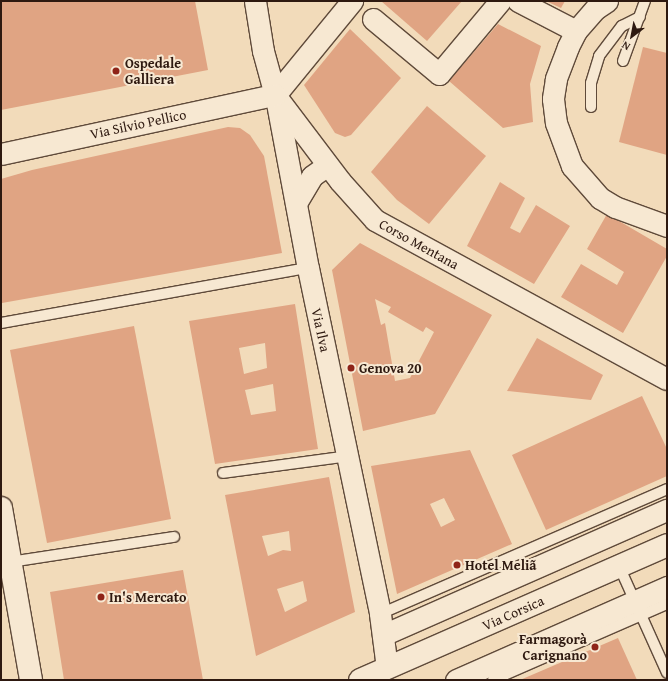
<!DOCTYPE html>
<meta charset="utf-8">
<style>
body{margin:0}
#map{position:relative;width:668px;height:681px;overflow:hidden;background:#f2dbba;font-family:"Gentium Book Plus",serif}
div>[style]{position:absolute}
.building>*{inset:0;background:#e0a483}
.roads{filter:drop-shadow(1px 0 #5f4a3a) drop-shadow(-1px 0 #5f4a3a) drop-shadow(0 1px #5f4a3a) drop-shadow(0 -1px #5f4a3a)}
.lane>*{height:10px;margin:-5px;padding:0 5px;transform-origin:5px;border-radius:5px;background:#f7e8d2}
.street>*{height:21px;margin:-10.5px;padding:0 10.5px;transform-origin:10.5px;border-radius:10.5px;background:#f7e8d2}
.secondary>*{height:22px;margin:-11px;padding:0 11px;transform-origin:11px;border-radius:11px;background:#f7e8d2}
.dots>*{width:11px;height:11px;translate:-50% -50%;box-sizing:border-box;border:2px solid #f7e8d2;border-radius:50%}
span{translate:-50% -50%;white-space:nowrap;text-align:center;line-height:1.15;-webkit-text-stroke:4px #f7e8d2;paint-order:stroke}
.poi-label{font-size:14px;color:#2e1910;font-weight:700}
.left{translate:0 -50%;text-align:left}
.right{translate:-100% -50%;text-align:right}
.street-label{font-size:14px;color:#2e1910}
.frame{position:absolute;inset:0;border:2px solid #2e1910;pointer-events:none}
.north{position:absolute;left:612px;top:16px;width:40px;height:40px;-webkit-text-stroke:3px #f7e8d2;paint-order:stroke;rotate:212deg;font-size:11px;font-weight:700;line-height:16px;text-align:center;color:#2e1910}
.north::after{content:'';display:block;margin:auto;width:14px;height:18px;background:#2e1910;clip-path:polygon(50% 0,100% 100%,50% 72%,0 100%)}
</style>
<div id="map">
<div class="building">
<i style="clip-path:polygon(1px 1px,195px 1px,208px 70px,1px 110px)"></i>
<i style="clip-path:polygon(381px 1px,462px 1px,427px 41px)"></i>
<i style="clip-path:polygon(546px 1px,565px 1px,561px 8px)"></i>
<i style="clip-path:polygon(498px 24px,541px 46px,530px 84px,533px 122px,503px 128px,449px 81px)"></i>
<i style="clip-path:polygon(350px 29px,401px 78px,351px 135px,345px 137px,335px 133px,304px 85px)"></i>
<i style="clip-path:polygon(643px 47px,667px 53px,667px 155px,619px 142px)"></i>
<i style="clip-path:polygon(427px 106px,486px 156px,429px 224px,397px 200px,371px 172px)"></i>
<i style="clip-path:polygon(228px 127px,240px 128px,250px 135px,264px 156px,282px 253px,2px 303px,1px 179px,32px 170px)"></i>
<i style="clip-path:polygon(500px 182px,525px 198px,510px 228px,520px 233px,536px 205px,570px 226px,534px 284px,467px 246px)"></i>
<i style="clip-path:polygon(607px 214px,667px 249px,667px 256px,623px 333px,561px 297px,581px 264px,617px 285px,624px 272px,587px 249px)"></i>
<i style="clip-path:polygon(evenodd,360px 243px,492px 315px,435px 414px,363px 431px,332px 270px,360px 243px,375px 299px,391px 307px,388px 312px,423px 332px,426px 327px,434px 332px,410px 378px,395px 381px,385px 323px,381px 325px,375px 299px)"></i>
<i style="clip-path:polygon(evenodd,295px 304px,318px 449px,215px 464px,189px 321px,295px 304px,265px 343px,267px 368px,244px 374px,239px 348px,265px 343px,295px 304px,273px 384px,276px 411px,251px 415px,245px 390px,273px 384px)"></i>
<i style="clip-path:polygon(134px 326px,171px 519px,47px 543px,10px 350px)"></i>
<i style="clip-path:polygon(537px 338px,603px 375px,591px 400px,507px 391px)"></i>
<i style="clip-path:polygon(642px 396px,667px 449px,667px 476px,546px 530px,512px 455px)"></i>
<i style="clip-path:polygon(evenodd,470px 450px,512px 544px,397px 594px,371px 466px,470px 450px,444px 498px,455px 520px,441px 527px,430px 504px,444px 498px)"></i>
<i style="clip-path:polygon(evenodd,329px 477px,355px 612px,256px 656px,225px 495px,329px 477px,289px 531px,291px 551px,283px 550px,268px 556px,262px 536px,289px 531px,329px 477px,303px 581px,307px 601px,285px 612px,277px 589px,303px 581px)"></i>
<i style="clip-path:polygon(183px 570px,203px 680px,64px 680px,50px 592px)"></i>
<i style="clip-path:polygon(618px 638px,637px 680px,520px 680px)"></i>
</div>
<div class="roads">
<div class="lane">
<i style="left:623px;top:61px;width:64px;rotate:-69.9deg"></i>
<i style="left:591px;top:107px;width:24px;rotate:-90deg"></i>
<i style="left:591px;top:83px;width:28px;rotate:-73deg"></i>
<i style="left:599px;top:56px;width:38px;rotate:-53deg"></i>
<i style="left:622px;top:26px;width:20px;rotate:-27deg"></i>
<i style="left:1px;top:323px;width:312px;rotate:-10.2deg"></i>
<i style="left:223px;top:473px;width:126px;rotate:-7.7deg"></i>
<i style="left:10px;top:562px;width:166px;rotate:-8.7deg"></i>
<i style="left:619px;top:566px;width:117px;rotate:65.8deg"></i>
<i style="left:380px;top:614px;width:313px;rotate:-23.5deg"></i>
<i style="left:493px;top:680px;width:190px;rotate:-23.6deg"></i>
</div>
<div class="street">
<i style="left:255px;top:1px;width:51px;rotate:80.9deg"></i>
<i style="left:263px;top:51px;width:46px;rotate:74.7deg"></i>
<i style="left:275px;top:95px;width:108px;rotate:52.9deg"></i>
<i style="left:340px;top:181px;width:52px;rotate:48.1deg"></i>
<i style="left:375px;top:220px;width:332px;rotate:28.6deg"></i>
<i style="left:518px;top:1px;width:65px;rotate:27.3deg"></i>
<i style="left:607px;top:1px;width:14px;rotate:146deg"></i>
<i style="left:595px;top:9px;width:29px;rotate:131deg"></i>
<i style="left:576px;top:31px;width:18px;rotate:117deg"></i>
<i style="left:568px;top:47px;width:34px;rotate:111deg"></i>
<i style="left:556px;top:79px;width:20px;rotate:99deg"></i>
<i style="left:553px;top:99px;width:24px;rotate:83deg"></i>
<i style="left:556px;top:123px;width:46px;rotate:69.6deg"></i>
<i style="left:572px;top:166px;width:43px;rotate:48.8deg"></i>
<i style="left:600px;top:198px;width:17px;rotate:31deg"></i>
<i style="left:615px;top:207px;width:55px;rotate:20.1deg"></i>
<i style="left:373px;top:19px;width:86px;rotate:39.8deg"></i>
<i style="left:439px;top:74px;width:95px;rotate:-50.1deg"></i>
<i style="left:275px;top:95px;width:122px;rotate:-50.7deg"></i>
<i style="left:277px;top:103px;width:168px;rotate:79.4deg"></i>
<i style="left:308px;top:268px;width:353px;rotate:78.2deg"></i>
<i style="left:380px;top:614px;width:54px;rotate:82.6deg"></i>
<i style="left:1px;top:154px;width:280px;rotate:-12.2deg"></i>
<i style="left:296px;top:203px;width:31px;rotate:-59deg"></i>
<i style="left:312px;top:176px;width:19px;rotate:-35deg"></i>
<i style="left:383px;top:635px;width:310px;rotate:-23.8deg"></i>
<i style="left:456px;top:680px;width:231px;rotate:-23.8deg"></i>
</div>
<div class="secondary">
<i style="left:1px;top:508px;width:175px;rotate:80.1deg"></i>
<i style="left:360px;top:680px;width:335px;rotate:-23.7deg"></i>
</div>
</div>
<div class="dots">
<i style="left:116px;top:71px;background:#8f2418"></i>
<i style="left:351px;top:368px;background:#8f2418"></i>
<i style="left:457px;top:565px;background:#8f2418"></i>
<i style="left:101px;top:597px;background:#8f2418"></i>
<i style="left:595px;top:647px;background:#8f2418"></i>
</div>
<div class="poi-label">
<span class="left" style="left:125px;top:71px">Ospedale<br>Galliera</span>
<span class="left" style="left:359px;top:368px">Genova 20</span>
<span class="left" style="left:465px;top:565px">Hotel Meliã</span>
<span class="left" style="left:109px;top:597px">In's Mercato</span>
<span class="right" style="left:587px;top:647px">Farmagorà<br>Carignano</span>
</div>
<div class="street-label">
<span style="left:138px;top:124px;rotate:-12deg">Via Silvio Pellico</span>
<span style="left:419px;top:244px;rotate:29deg">Corso Mentana</span>
<span style="left:321px;top:330px;rotate:78deg">Via Ilva</span>
<span style="left:513px;top:613px;rotate:-24deg">Via Corsica</span>
</div>
<div class="frame"></div>
<div class="north">N</div>
</div>
